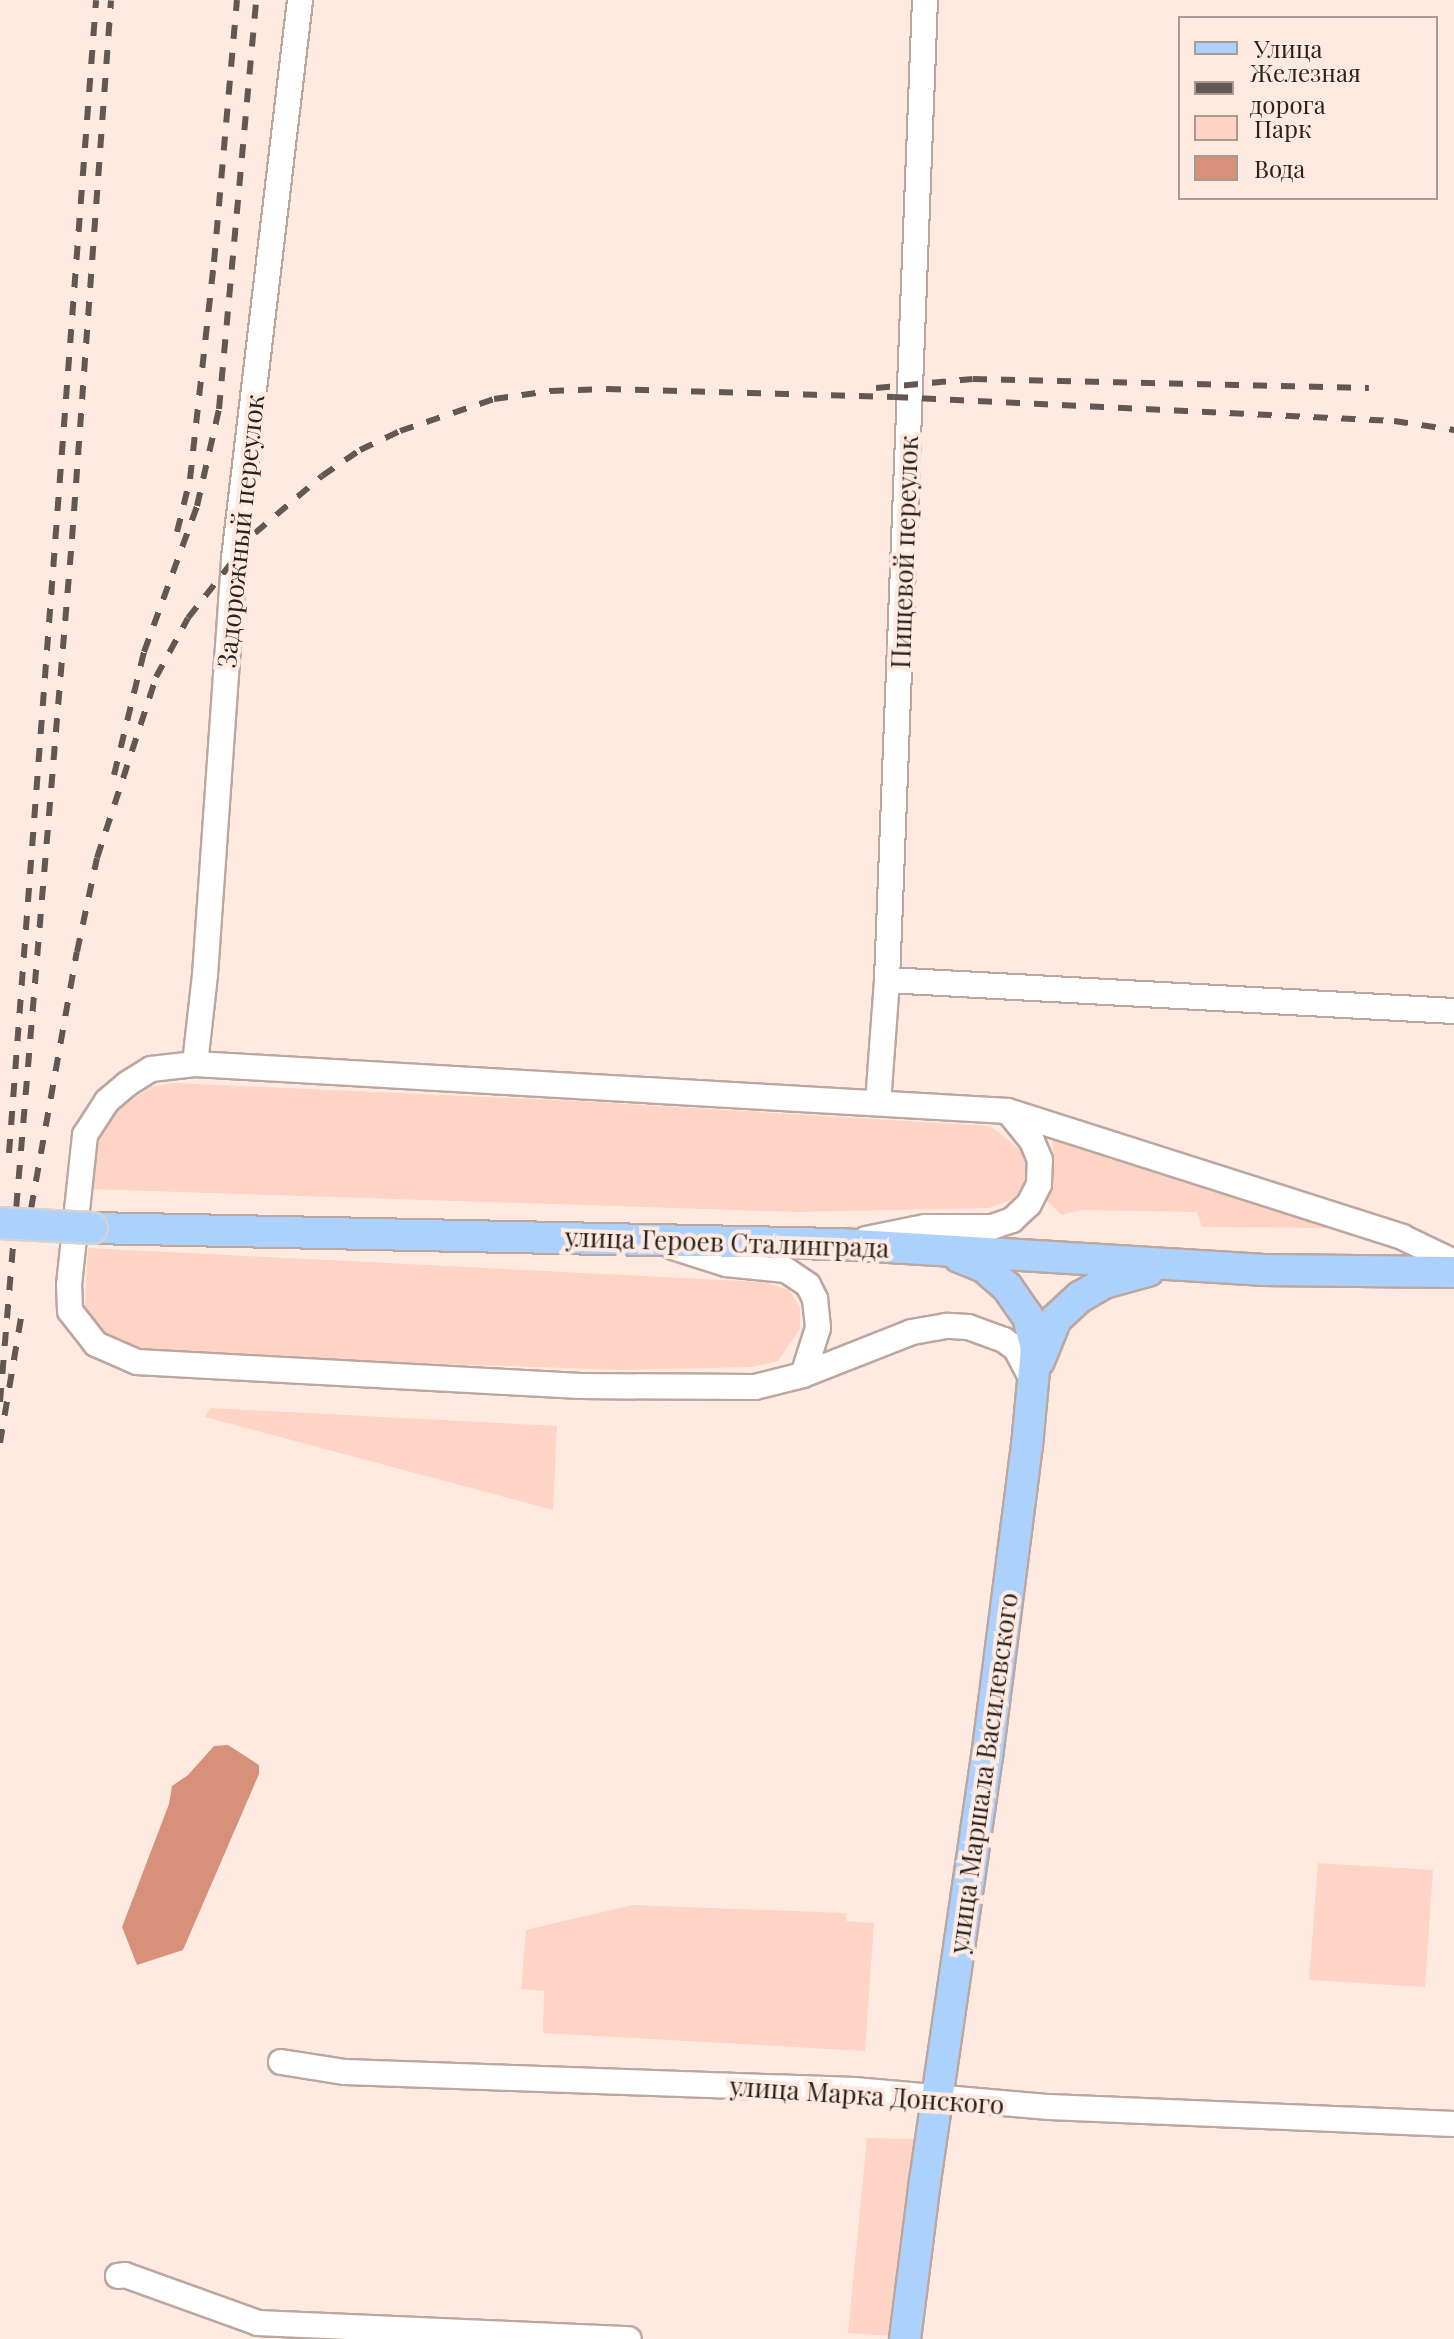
<!DOCTYPE html>
<meta charset="utf-8">
<style>
body{margin:0}
#map{position:relative;width:1454px;height:2339px;overflow:hidden;background:#ffeae2;font-family:"Playfair Display",serif}
div>[style]{position:absolute}
.green>*{inset:0;background:#fed4c6}
.water>*{inset:0;background:#d79079}
.roads{filter:drop-shadow(2px 0 #bba7a0) drop-shadow(-2px 0 #bba7a0) drop-shadow(0 2px #bba7a0) drop-shadow(0 -2px #bba7a0)}
.minor>*{height:24px;margin:-12px;padding:0 12px;transform-origin:12px;border-radius:12px;background:#fff}
.major>*{height:30px;margin:-15px;padding:0 15px;transform-origin:15px;border-radius:15px;background:#add1fd}
.rail>*{height:6px;margin-top:-3px;transform-origin:0;background:repeating-linear-gradient(90deg,#625753 0 14px,transparent 0 28px)}
.bridges{filter:drop-shadow(2px 0 #d4d3d2) drop-shadow(-2px 0 #d4d3d2) drop-shadow(0 2px #d4d3d2) drop-shadow(0 -2px #d4d3d2)}
.major-bridge>*{height:30px;margin:-15px;padding:0 15px;transform-origin:15px;border-radius:15px;background:#add1fd}
span{translate:-50% -50%;white-space:nowrap;text-align:center;line-height:1.15;-webkit-text-stroke:8px #ffeae2;paint-order:stroke}
.street-label{font-size:26px;color:#29221f}
.legend{position:absolute;left:1178px;top:16px;width:260px;height:184px;box-sizing:border-box;background:#ffeae2;border:2px solid #a99a94;margin:0;padding:10px 14px;list-style:none;font-size:24px;color:#29221f}
.legend li{display:flex;align-items:center;gap:16px;height:40px}
.legend b{width:40px;border:2px solid #a99a94}
</style>
<div id="map">
<div class="green">
<i style="clip-path:polygon(173px 1083px,576px 1101px,990px 1126px,1023px 1152px,1028px 1167px,1026px 1184px,1012px 1200px,989px 1208px,798px 1212px,88px 1189px,95px 1149px,114px 1112px,151px 1087px)"></i>
<i style="clip-path:polygon(1052px 1135px,1336px 1228px,1202px 1227px,1197px 1212px,1082px 1210px,1062px 1215px,1048px 1202px,1045px 1194px,1054px 1165px)"></i>
<i style="clip-path:polygon(88px 1248px,763px 1282px,789px 1290px,800px 1307px,800px 1329px,778px 1361px,753px 1367px,620px 1370px,131px 1353px,91px 1324px,85px 1304px)"></i>
<i style="clip-path:polygon(210px 1408px,557px 1426px,553px 1510px,205px 1417px)"></i>
<i style="clip-path:polygon(1318px 1863px,1433px 1870px,1425px 1987px,1309px 1980px)"></i>
<i style="clip-path:polygon(633px 1905px,846px 1913px,846px 1921px,874px 1923px,865px 2051px,543px 2033px,544px 1991px,521px 1989px,526px 1930px)"></i>
<i style="clip-path:polygon(867px 2138px,916px 2139px,892px 2336px,848px 2333px)"></i>
</div>
<div class="water">
<i style="clip-path:polygon(228px 1745px,259px 1765px,259px 1774px,183px 1950px,137px 1965px,122px 1927px,169px 1804px,172px 1786px,188px 1775px,214px 1746px)"></i>
</div>
<div class="roads">
<div class="minor">
<i style="left:887px;top:980px;width:568px;rotate:3.13deg"></i>
<i style="left:195px;top:1064px;width:90px;rotate:-83.6deg"></i>
<i style="left:205px;top:975px;width:418px;rotate:-86deg"></i>
<i style="left:234px;top:558px;width:562px;rotate:-83.25deg"></i>
<i style="left:878px;top:1103px;width:123px;rotate:-85.8deg"></i>
<i style="left:887px;top:980px;width:981px;rotate:-87.78deg"></i>
<i style="left:866px;top:1239px;width:60px;rotate:-11.5deg"></i>
<i style="left:925px;top:1227px;width:67px"></i>
<i style="left:992px;top:1227px;width:21px;rotate:-19deg"></i>
<i style="left:1012px;top:1220px;width:23px;rotate:-43deg"></i>
<i style="left:1029px;top:1204px;width:22px;rotate:-63deg"></i>
<i style="left:1039px;top:1184px;width:24px;rotate:-88deg"></i>
<i style="left:1040px;top:1160px;width:21px;rotate:-113deg"></i>
<i style="left:1032px;top:1141px;width:38px;rotate:-129deg"></i>
<i style="left:673px;top:1247px;width:56px;rotate:17.8deg"></i>
<i style="left:726px;top:1264px;width:60px;rotate:5.7deg"></i>
<i style="left:786px;top:1270px;width:27px;rotate:34deg"></i>
<i style="left:808px;top:1285px;width:16px;rotate:63deg"></i>
<i style="left:815px;top:1299px;width:29px;rotate:84deg"></i>
<i style="left:818px;top:1328px;width:49px;rotate:107.7deg"></i>
<i style="left:1034px;top:1383px;width:40px;rotate:-118deg"></i>
<i style="left:1015px;top:1348px;width:14px;rotate:-144deg"></i>
<i style="left:1004px;top:1340px;width:38px;rotate:-160deg"></i>
<i style="left:968px;top:1327px;width:22px;rotate:-177deg"></i>
<i style="left:946px;top:1326px;width:35px;rotate:170deg"></i>
<i style="left:912px;top:1332px;width:117px;rotate:158.5deg"></i>
<i style="left:803px;top:1375px;width:49px;rotate:166deg"></i>
<i style="left:755px;top:1387px;width:175px;rotate:-179.7deg"></i>
<i style="left:580px;top:1386px;width:444px;rotate:-176.9deg"></i>
<i style="left:137px;top:1362px;width:45px;rotate:-156.3deg"></i>
<i style="left:96px;top:1344px;width:42px;rotate:-128.2deg"></i>
<i style="left:70px;top:1311px;width:26px;rotate:-92deg"></i>
<i style="left:69px;top:1285px;width:151px;rotate:-83.9deg"></i>
<i style="left:85px;top:1135px;width:40px;rotate:-57.1deg"></i>
<i style="left:107px;top:1101px;width:26px;rotate:-40deg"></i>
<i style="left:127px;top:1084px;width:28px;rotate:-32deg"></i>
<i style="left:151px;top:1069px;width:44px;rotate:-6.5deg"></i>
<i style="left:195px;top:1064px;width:814px;rotate:3.31deg"></i>
<i style="left:1008px;top:1111px;width:414px;rotate:17.7deg"></i>
<i style="left:1402px;top:1237px;width:58px;rotate:25.7deg"></i>
<i style="left:281px;top:2062px;width:65px;rotate:8.9deg"></i>
<i style="left:345px;top:2072px;width:509px;rotate:2.03deg"></i>
<i style="left:854px;top:2090px;width:196px;rotate:5deg"></i>
<i style="left:1049px;top:2107px;width:405px;rotate:2.4deg"></i>
<i style="left:118px;top:2276px;width:7px;rotate:-8deg"></i>
<i style="left:125px;top:2275px;width:141px;rotate:19.8deg"></i>
<i style="left:258px;top:2323px;width:371px;rotate:2.5deg"></i>
</div>
<div class="major">
<i style="left:92px;top:1228px;width:748px;rotate:1.23deg"></i>
<i style="left:840px;top:1244px;width:422px;rotate:3.5deg"></i>
<i style="left:1261px;top:1270px;width:193px;rotate:0.6deg"></i>
<i style="left:1039px;top:1361px;width:45px;rotate:-68deg"></i>
<i style="left:1056px;top:1319px;width:33px;rotate:-43deg"></i>
<i style="left:1080px;top:1297px;width:28px;rotate:-30deg"></i>
<i style="left:1104px;top:1283px;width:46px;rotate:-15.3deg"></i>
<i style="left:905px;top:2339px;width:159px;rotate:-82.8deg"></i>
<i style="left:925px;top:2181px;width:429px;rotate:-81.7deg"></i>
<i style="left:987px;top:1757px;width:314px;rotate:-82.7deg"></i>
<i style="left:1027px;top:1446px;width:97px;rotate:-84.7deg"></i>
<i style="left:1036px;top:1349px;width:33px;rotate:-104deg"></i>
<i style="left:1028px;top:1317px;width:37px;rotate:-125deg"></i>
<i style="left:1007px;top:1287px;width:30px;rotate:-139deg"></i>
<i style="left:984px;top:1267px;width:27px;rotate:-158deg"></i>
</div>
</div>
<div class="rail">
<i style="left:876px;top:388px;width:97px;rotate:-5.3deg"></i>
<i style="left:973px;top:379px;width:396px;rotate:1.3deg"></i>
<i style="left:177px;top:532px;width:55px;rotate:-76.2deg"></i>
<i style="left:190px;top:479px;width:218px;rotate:-83.7deg"></i>
<i style="left:214px;top:262px;width:263px;rotate:-85deg"></i>
<i style="left:114px;top:775px;width:127px;rotate:-76.3deg"></i>
<i style="left:144px;top:652px;width:155px;rotate:-70deg"></i>
<i style="left:197px;top:506px;width:99px;rotate:-77.2deg"></i>
<i style="left:219px;top:409px;width:411px;rotate:-84.8deg"></i>
<i style="left:9px;top:1153px;width:1156px;rotate:-85.68deg"></i>
<i style="left:31px;top:1209px;width:261px;rotate:-79.9deg"></i>
<i style="left:77px;top:952px;width:96px;rotate:-78deg"></i>
<i style="left:97px;top:858px;width:190px;rotate:-71.9deg"></i>
<i style="left:156px;top:677px;width:67px;rotate:-61.5deg"></i>
<i style="left:188px;top:618px;width:108px;rotate:-51.8deg"></i>
<i style="left:255px;top:533px;width:88px;rotate:-40.4deg"></i>
<i style="left:322px;top:476px;width:46px;rotate:-34.4deg"></i>
<i style="left:360px;top:450px;width:44px;rotate:-25.4deg"></i>
<i style="left:400px;top:431px;width:99px;rotate:-18.8deg"></i>
<i style="left:494px;top:399px;width:57px;rotate:-8.1deg"></i>
<i style="left:550px;top:391px;width:57px;rotate:-2deg"></i>
<i style="left:607px;top:389px;width:287px;rotate:1.6deg"></i>
<i style="left:894px;top:397px;width:501px;rotate:2.75deg"></i>
<i style="left:1394px;top:421px;width:61px;rotate:8.5deg"></i>
<i style="left:0;top:1402px;width:866px;rotate:-85.23deg"></i>
<i style="left:72px;top:539px;width:540px;rotate:-85.86deg"></i>
<i style="left:0;top:1443px;width:139px;rotate:-80.5deg"></i>
</div>
<div class="bridges">
<div class="major-bridge">
<i style="left:0;top:1223px;width:92px;rotate:3.1deg"></i>
</div>
</div>
<div class="street-label">
<span style="left:240px;top:531px;rotate:-84deg">Задорожный переулок</span>
<span style="left:904px;top:552px;rotate:-88deg">Пищевой переулок</span>
<span style="left:727px;top:1242px;rotate:2deg">улица Героев Сталинграда</span>
<span style="left:983px;top:1773px;rotate:-82deg">улица Маршала Василевского</span>
<span style="left:867px;top:2095px;rotate:4deg">улица Марка Донского</span>
</div>
<ul class="legend">
<li><b style="height:10px;background:#add1fd"></b>Улица</li>
<li><b style="height:10px;background:#625753"></b>Железная дорога</li>
<li><b style="height:22px;background:#fed4c6"></b>Парк</li>
<li><b style="height:22px;background:#d79079"></b>Вода</li>
</ul>
</div>
